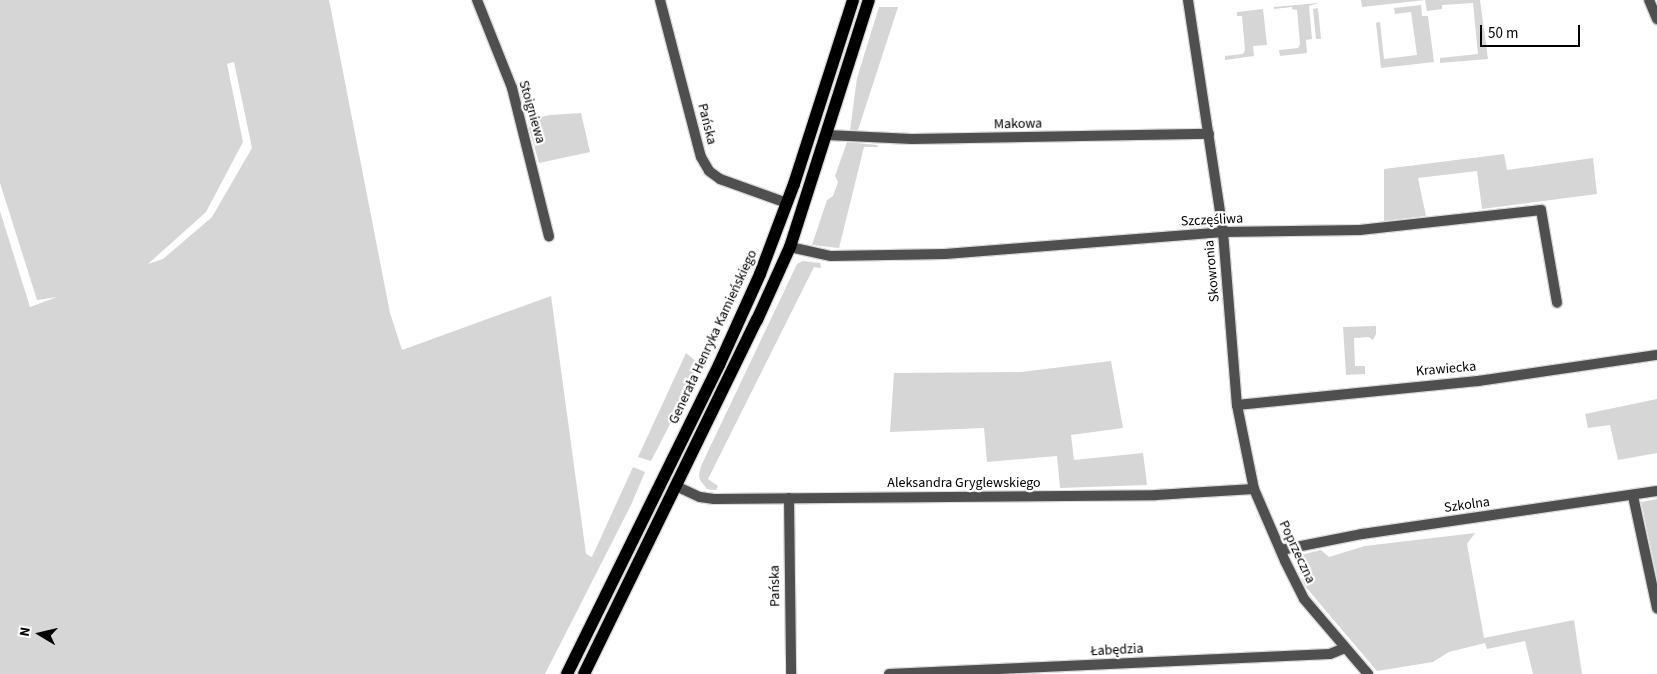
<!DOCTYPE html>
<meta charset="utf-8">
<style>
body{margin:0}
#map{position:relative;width:1657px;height:674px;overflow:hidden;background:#fff;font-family:"Source Sans 3",sans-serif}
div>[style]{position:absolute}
.green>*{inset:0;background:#d6d6d6}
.roads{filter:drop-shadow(1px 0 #dbdbdb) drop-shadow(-1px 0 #dbdbdb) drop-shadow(0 1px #dbdbdb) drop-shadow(0 -1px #dbdbdb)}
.minor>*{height:10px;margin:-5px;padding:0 5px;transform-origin:5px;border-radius:5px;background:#4f4f4f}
.tertiary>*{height:10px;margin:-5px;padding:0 5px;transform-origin:5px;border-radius:5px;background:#4f4f4f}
.primary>*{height:12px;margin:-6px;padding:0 6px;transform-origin:6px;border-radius:6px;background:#000}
span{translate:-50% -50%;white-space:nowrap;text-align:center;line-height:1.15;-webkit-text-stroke:4.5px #fff;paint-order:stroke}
.street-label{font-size:14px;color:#000}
.north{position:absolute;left:15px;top:609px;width:50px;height:50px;-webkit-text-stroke:4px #fff;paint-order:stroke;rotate:279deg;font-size:14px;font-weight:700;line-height:20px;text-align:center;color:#000}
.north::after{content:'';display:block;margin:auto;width:18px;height:22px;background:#000;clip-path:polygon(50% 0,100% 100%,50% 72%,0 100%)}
.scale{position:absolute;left:1480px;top:25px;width:100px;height:22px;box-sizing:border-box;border:2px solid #000;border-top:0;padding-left:6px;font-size:15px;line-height:18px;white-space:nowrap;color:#000;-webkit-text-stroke:4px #fff;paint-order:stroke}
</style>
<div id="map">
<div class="green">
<i style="clip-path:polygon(evenodd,0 0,329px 0,390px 313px,402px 350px,551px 296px,586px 554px,592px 557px,633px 467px,645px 472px,631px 505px,545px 674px,0 674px,0 211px,30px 307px,57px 297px,37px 300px,0 183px,0 0,234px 62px,252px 148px,212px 217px,163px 259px,148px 264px,206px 212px,243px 142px,227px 64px,234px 62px)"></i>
<i style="clip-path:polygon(1361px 0,1480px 0,1488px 59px,1440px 63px,1440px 58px,1478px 54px,1473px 3px,1442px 5px,1442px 9px,1427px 11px,1425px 0,1362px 7px)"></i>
<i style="clip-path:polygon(1319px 3px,1309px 6px,1312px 39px,1306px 40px,1307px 53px,1280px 56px,1279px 50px,1298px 48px,1300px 44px,1297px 10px,1292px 9px,1292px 7px,1274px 9px,1274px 7px)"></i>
<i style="clip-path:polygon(1421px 5px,1422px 16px,1428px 16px,1434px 62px,1381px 68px,1376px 23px,1380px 22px,1384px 59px,1417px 55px,1411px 12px,1395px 14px,1394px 8px)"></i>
<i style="clip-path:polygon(879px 7px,898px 7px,858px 130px,850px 131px,857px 78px)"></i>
<i style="clip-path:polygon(1318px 8px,1321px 39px,1316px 39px,1313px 9px)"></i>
<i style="clip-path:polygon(1263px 9px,1267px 45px,1253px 46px,1254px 56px,1225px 60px,1225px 56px,1243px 54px,1245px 50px,1242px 16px,1237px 16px,1237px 12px)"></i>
<i style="clip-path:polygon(581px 113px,590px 152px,539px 163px,529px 128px,531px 119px,550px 115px)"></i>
<i style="clip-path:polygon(847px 142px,877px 145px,878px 147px,864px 147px,839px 248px,812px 245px,827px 200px,833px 196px,838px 182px,835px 176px)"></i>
<i style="clip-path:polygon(1504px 154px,1507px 170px,1593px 158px,1597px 194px,1482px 209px,1477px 171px,1418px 178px,1426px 216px,1384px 221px,1384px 169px)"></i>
<i style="clip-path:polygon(803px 261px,820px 263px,821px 268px,814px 267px,708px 479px,718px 486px,716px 490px,707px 489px,700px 480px,699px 475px,701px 466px,797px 264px)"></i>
<i style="clip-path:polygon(1376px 326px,1376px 334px,1373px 340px,1369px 337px,1354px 338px,1355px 366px,1365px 366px,1365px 374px,1346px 375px,1343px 327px)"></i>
<i style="clip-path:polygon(686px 353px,698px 363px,685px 395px,651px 461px,638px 457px)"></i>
<i style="clip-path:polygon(1111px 361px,1123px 428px,1071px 435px,1074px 460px,1143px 453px,1147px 485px,1060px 488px,1057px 456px,987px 462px,984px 428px,890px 432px,894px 373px,1021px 372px)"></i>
<i style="clip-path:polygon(1657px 399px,1657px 453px,1618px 460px,1610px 425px,1588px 428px,1585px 414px)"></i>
<i style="clip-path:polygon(1657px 499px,1657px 578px,1641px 502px)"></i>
<i style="clip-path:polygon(1475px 533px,1467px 544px,1484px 638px,1574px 620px,1582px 674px,1533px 674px,1525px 641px,1487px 649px,1485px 643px,1449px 652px,1433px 662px,1377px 671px,1305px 586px,1302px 579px,1301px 555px,1321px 550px,1329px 557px,1365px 546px)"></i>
</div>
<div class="roads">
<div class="minor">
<i style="left:477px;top:0;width:95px;rotate:68.3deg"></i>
<i style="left:512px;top:88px;width:153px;rotate:76deg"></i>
<i style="left:660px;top:0;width:162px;rotate:75.4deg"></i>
<i style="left:701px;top:157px;width:16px;rotate:60deg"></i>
<i style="left:709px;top:171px;width:14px;rotate:36deg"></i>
<i style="left:720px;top:179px;width:71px;rotate:19.7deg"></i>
<i style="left:1188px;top:0;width:235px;rotate:81.4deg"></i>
<i style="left:1223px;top:232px;width:174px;rotate:85.4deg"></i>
<i style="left:1237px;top:405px;width:86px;rotate:78.6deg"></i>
<i style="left:1254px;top:489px;width:78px;rotate:66.7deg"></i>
<i style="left:1285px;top:561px;width:42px;rotate:63.4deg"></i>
<i style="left:1304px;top:599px;width:99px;rotate:49.5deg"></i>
<i style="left:827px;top:135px;width:85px;rotate:2.7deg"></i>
<i style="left:912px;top:139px;width:297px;rotate:-1deg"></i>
<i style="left:790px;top:247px;width:42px;rotate:12.4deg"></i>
<i style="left:831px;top:256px;width:114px;rotate:-1deg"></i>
<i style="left:945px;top:254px;width:279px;rotate:-4.5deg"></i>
<i style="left:1223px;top:232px;width:137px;rotate:-0.8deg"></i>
<i style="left:1360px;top:230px;width:182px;rotate:-6.3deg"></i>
<i style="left:1541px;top:210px;width:94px;rotate:80.2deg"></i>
<i style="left:1237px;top:405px;width:242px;rotate:-5.7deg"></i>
<i style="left:1478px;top:381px;width:181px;rotate:-8.3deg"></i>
<i style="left:676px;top:486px;width:26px;rotate:25deg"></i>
<i style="left:700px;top:497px;width:14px;rotate:8deg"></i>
<i style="left:714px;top:499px;width:442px;rotate:-0.5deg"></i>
<i style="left:1156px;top:495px;width:98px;rotate:-3.5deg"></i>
<i style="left:1633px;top:496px;width:115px;rotate:77.9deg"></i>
<i style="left:789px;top:498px;width:176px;rotate:89.3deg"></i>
<i style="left:1281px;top:550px;width:83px;rotate:-11.2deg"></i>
<i style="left:1362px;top:534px;width:298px;rotate:-8.3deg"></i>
<i style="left:889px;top:674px;width:441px;rotate:-2.6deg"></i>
<i style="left:1330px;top:654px;width:16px;rotate:-22deg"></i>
</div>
<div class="tertiary">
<i style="left:1649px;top:0;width:21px;rotate:67deg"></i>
</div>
<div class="primary">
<i style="left:567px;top:674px;width:344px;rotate:-63.8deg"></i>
<i style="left:719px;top:365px;width:100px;rotate:-65.7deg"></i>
<i style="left:760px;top:274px;width:96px;rotate:-69.3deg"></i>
<i style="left:794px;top:184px;width:193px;rotate:-72.2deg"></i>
<i style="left:584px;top:674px;width:394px;rotate:-64deg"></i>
<i style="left:757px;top:320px;width:80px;rotate:-65.7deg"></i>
<i style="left:790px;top:247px;width:259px;rotate:-72.3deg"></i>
</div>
</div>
<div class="street-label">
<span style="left:532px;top:112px;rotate:74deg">Stoigniewa</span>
<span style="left:707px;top:124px;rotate:76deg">Pańska</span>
<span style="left:1018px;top:124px;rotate:-1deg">Makowa</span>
<span style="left:1212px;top:220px;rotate:-3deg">Szczęśliwa</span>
<span style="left:1212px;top:271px;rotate:-95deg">Skowronia</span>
<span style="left:713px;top:337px;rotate:-65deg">Generała Henryka Kamieńskiego</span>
<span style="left:1446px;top:369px;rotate:-5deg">Krawiecka</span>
<span style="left:964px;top:483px">Aleksandra Gryglewskiego</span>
<span style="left:1467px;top:505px;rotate:-8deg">Szkolna</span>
<span style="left:1297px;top:552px;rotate:65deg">Poprzeczna</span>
<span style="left:775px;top:586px;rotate:-91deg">Pańska</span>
<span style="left:1117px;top:650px;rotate:-3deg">Łabędzia</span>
</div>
<div class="north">N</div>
<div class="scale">50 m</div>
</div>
